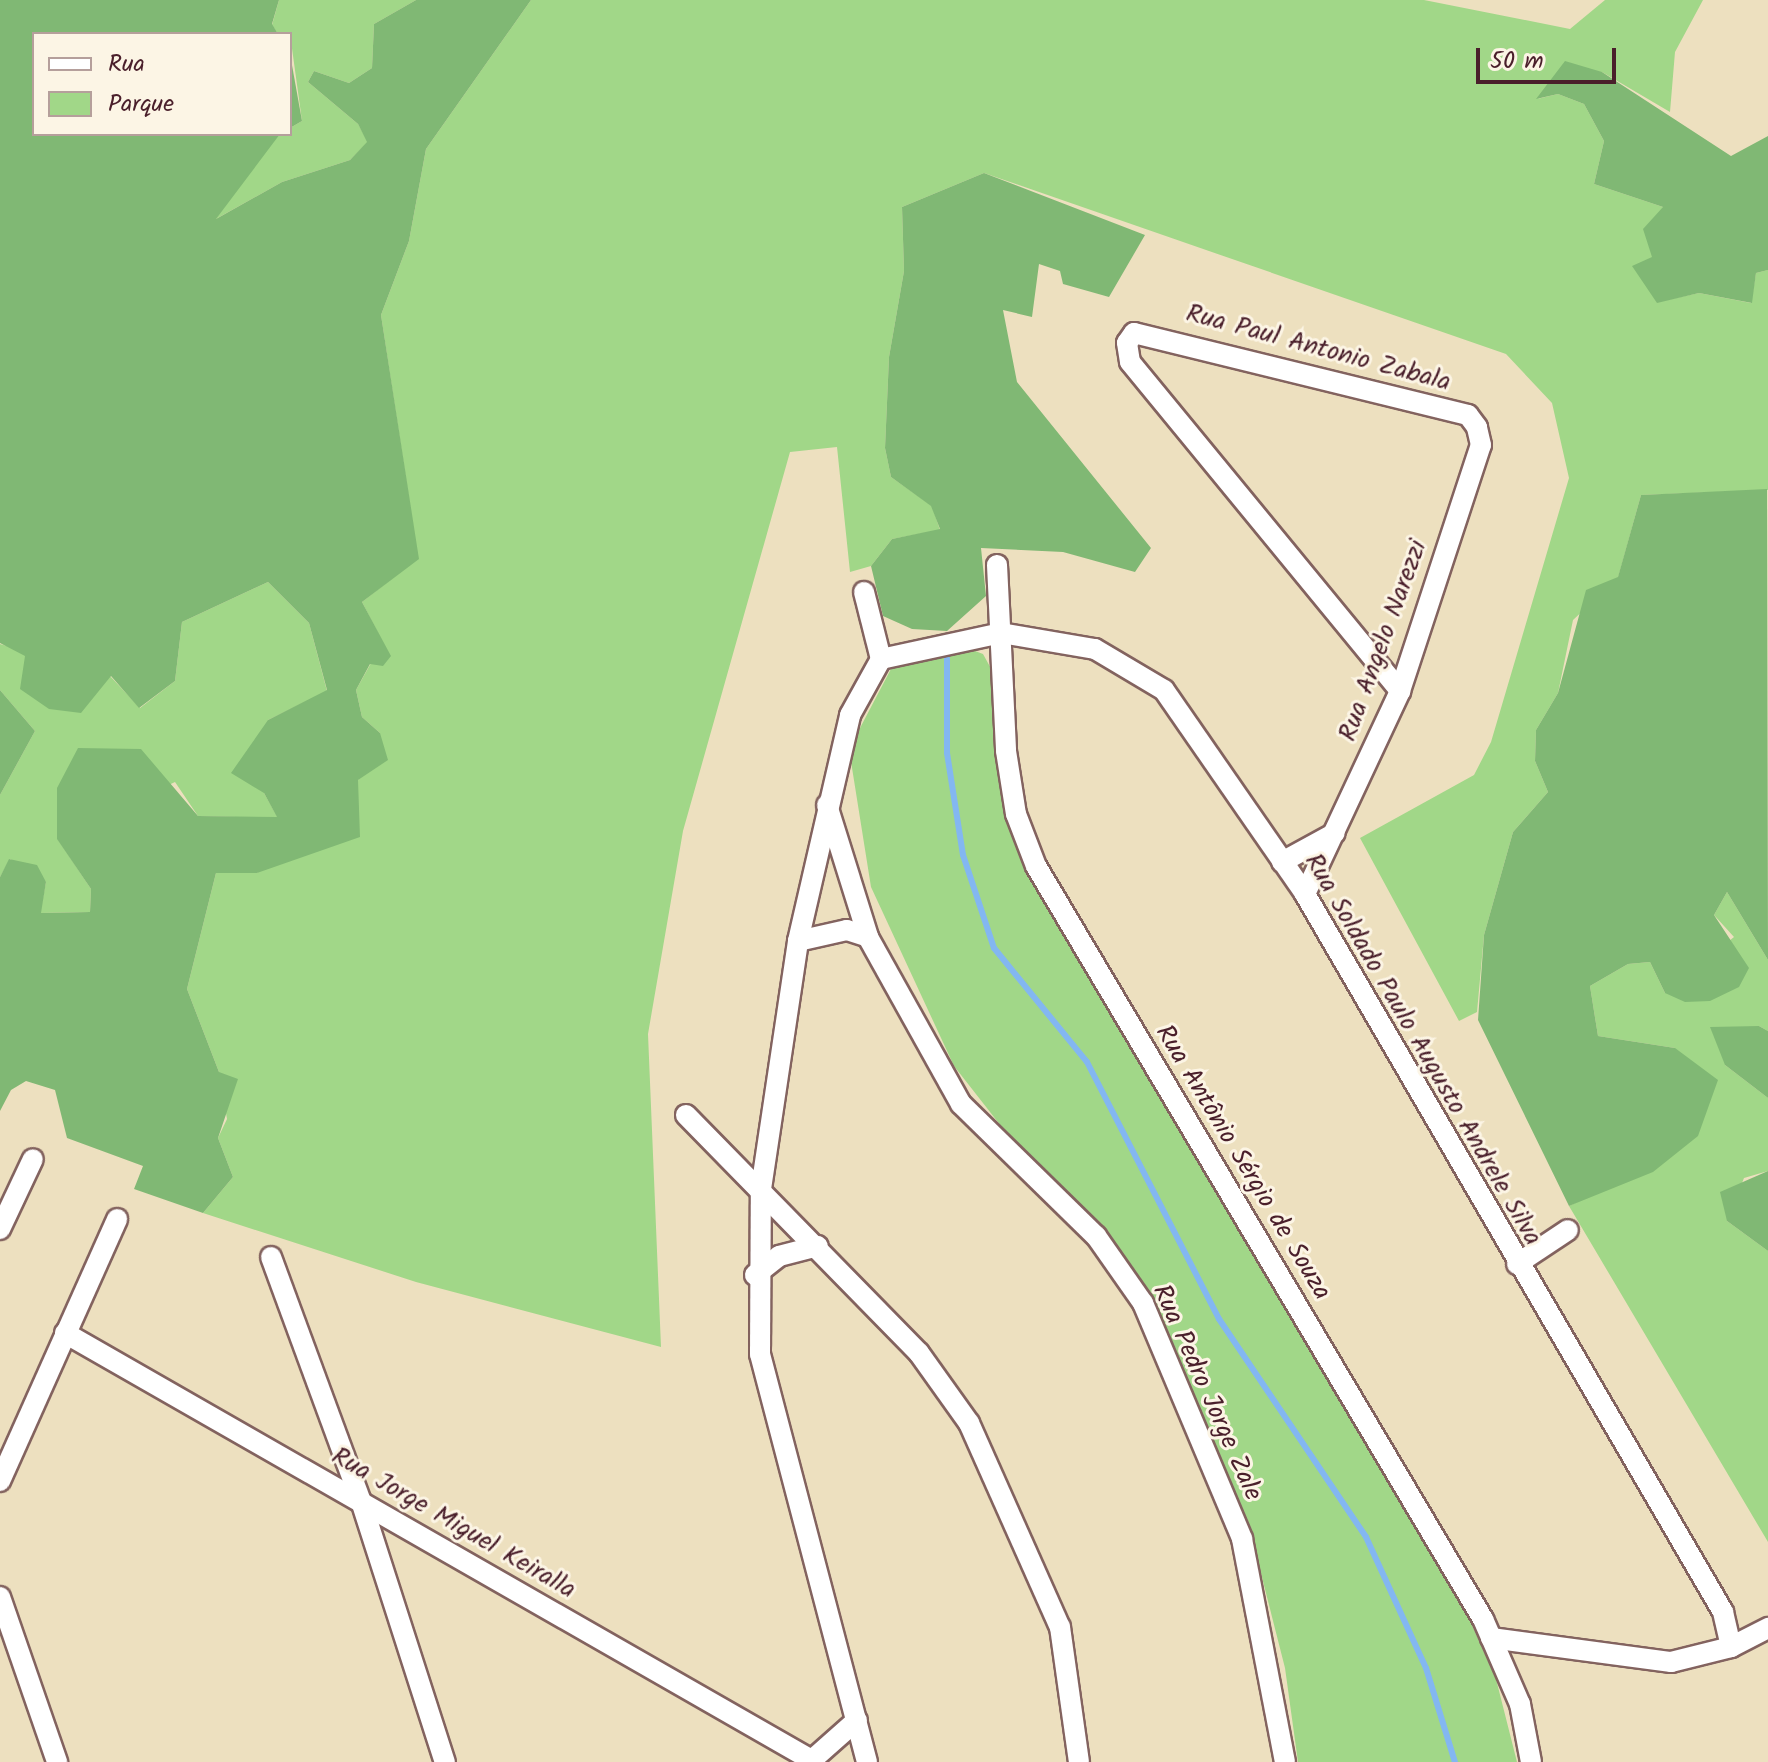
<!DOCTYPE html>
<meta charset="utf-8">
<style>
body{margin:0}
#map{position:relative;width:1768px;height:1762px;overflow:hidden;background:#ede0bf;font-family:Kalam,sans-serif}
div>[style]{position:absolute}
.green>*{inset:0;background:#a1d788}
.forest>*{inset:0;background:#80b874}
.stream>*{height:6px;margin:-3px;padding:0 3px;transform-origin:3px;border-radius:3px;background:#83b7f1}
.roads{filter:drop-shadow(2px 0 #83635f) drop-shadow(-2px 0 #83635f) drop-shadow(0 2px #83635f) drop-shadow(0 -2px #83635f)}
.minor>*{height:20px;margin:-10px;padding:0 10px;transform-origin:10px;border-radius:10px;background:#fff}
span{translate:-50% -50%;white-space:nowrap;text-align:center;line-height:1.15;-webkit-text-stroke:6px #fcf5e5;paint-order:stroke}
.street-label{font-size:26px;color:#4a1f2b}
.legend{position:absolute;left:32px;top:32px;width:260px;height:104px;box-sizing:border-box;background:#fcf5e5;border:2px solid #b59f9b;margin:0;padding:10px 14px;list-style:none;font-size:24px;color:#4a1f2b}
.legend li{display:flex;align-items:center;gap:16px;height:40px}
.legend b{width:40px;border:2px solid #b59f9b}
.scale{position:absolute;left:1476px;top:48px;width:140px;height:36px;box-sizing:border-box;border:4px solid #4a1f2b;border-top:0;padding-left:10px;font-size:24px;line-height:28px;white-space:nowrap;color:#4a1f2b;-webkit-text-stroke:6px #fcf5e5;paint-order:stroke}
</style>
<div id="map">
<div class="green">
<i style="clip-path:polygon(279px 0,416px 0,374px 24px,372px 68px,349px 83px,314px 71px,308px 82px,358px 124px,368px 142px,350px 160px,282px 182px,214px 220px,268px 141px,302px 121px,290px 34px,278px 34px,272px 25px)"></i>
<i style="clip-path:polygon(531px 0,1424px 0,1570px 29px,1605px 0,1703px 0,1675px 52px,1670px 112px,1602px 72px,1537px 99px,1558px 94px,1584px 104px,1604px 141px,1594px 184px,1663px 207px,1653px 257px,1657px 302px,1699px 293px,1751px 303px,1756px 273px,1768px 270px,1768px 490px,1641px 495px,1618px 578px,1573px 620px,1558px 693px,1536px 730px,1535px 761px,1548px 792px,1513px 832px,1484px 935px,1477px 1012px,1459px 1021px,1360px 838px,1474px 775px,1491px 742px,1569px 478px,1552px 403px,1506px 354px,984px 173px,902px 207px,904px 271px,889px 357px,885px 448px,891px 477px,932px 506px,940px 530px,892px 539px,871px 566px,850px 572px,837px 447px,790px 452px,683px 831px,648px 1034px,661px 1347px,416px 1282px,203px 1213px,233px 1177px,218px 1138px,227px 1119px,219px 1072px,187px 989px,216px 873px,257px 873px,358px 780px,380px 733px,362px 717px,356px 690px,371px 663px,390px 656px,362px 602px,418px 558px,381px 315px,409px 241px,426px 149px)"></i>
<i style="clip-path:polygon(268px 582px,309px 623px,327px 691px,268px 720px,264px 793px,278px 818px,198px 816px,175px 782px,57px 838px,91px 889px,90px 912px,40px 913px,46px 882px,10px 859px,0 877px,0 795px,35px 731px,0 690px,0 644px,110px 676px,140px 708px,175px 681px,182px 622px)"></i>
<i style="clip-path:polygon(962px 646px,983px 654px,994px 674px,1026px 865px,1463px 1605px,1496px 1679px,1517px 1762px,1298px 1762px,1285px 1668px,1252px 1538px,1164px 1334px,954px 1066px,871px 887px,849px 749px,892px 667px)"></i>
<i style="clip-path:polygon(1727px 892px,1768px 960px,1768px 1031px,1759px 1026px,1725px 1065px,1768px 1098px,1768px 1171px,1744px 1178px,1727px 1221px,1768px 1251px,1768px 1542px,1569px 1206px,1607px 1187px,1675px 1048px,1598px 1036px,1590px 986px,1628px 964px,1650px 962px,1665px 993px,1734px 937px,1714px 915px)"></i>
</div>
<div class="forest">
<i style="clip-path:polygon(0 0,279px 0,272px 24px,278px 34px,34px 34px,34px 134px,280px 134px,216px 219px,282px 182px,350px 160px,367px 142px,358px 124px,308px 82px,314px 71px,349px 83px,372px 68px,374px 24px,416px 0,531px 0,426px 149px,409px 241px,381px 315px,419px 559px,362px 602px,391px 656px,383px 666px,370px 664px,356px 690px,362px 717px,380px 733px,388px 760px,358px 780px,360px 837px,257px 873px,216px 873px,187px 989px,219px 1072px,238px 1079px,218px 1138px,233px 1177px,203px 1213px,134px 1189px,143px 1166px,67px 1138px,55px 1090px,26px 1081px,11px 1090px,0 1111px,0 877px,9px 859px,37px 865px,46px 882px,41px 913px,90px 912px,91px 889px,57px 839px,57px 788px,78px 748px,141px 749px,198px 816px,277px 817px,264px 793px,231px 773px,268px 720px,327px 690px,309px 623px,268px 582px,182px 622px,175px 681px,139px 708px,111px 676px,81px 713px,49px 709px,20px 689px,25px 656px,0 643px)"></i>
<i style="clip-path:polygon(290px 54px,302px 121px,290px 128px)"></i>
<i style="clip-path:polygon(1565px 61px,1602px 72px,1731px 156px,1768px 136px,1768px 270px,1756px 273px,1752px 303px,1699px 293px,1657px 303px,1632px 266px,1652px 257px,1643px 229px,1663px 207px,1594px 184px,1604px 141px,1584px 104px,1558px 94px,1536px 99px)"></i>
<i style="clip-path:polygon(984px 173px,1145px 235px,1109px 297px,1063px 284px,1060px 271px,1039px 264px,1032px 317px,1003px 310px,1017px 382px,1151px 548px,1135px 572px,1063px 552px,981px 548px,986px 596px,947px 631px,912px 629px,883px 616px,871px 566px,892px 539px,940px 529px,931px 506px,891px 477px,885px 448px,889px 357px,904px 271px,902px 207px)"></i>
<i style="clip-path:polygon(1767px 489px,1768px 960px,1727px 892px,1714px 915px,1749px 968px,1739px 987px,1710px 1001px,1685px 1002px,1665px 993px,1650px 962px,1628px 964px,1590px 986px,1598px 1036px,1675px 1048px,1718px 1080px,1698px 1136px,1653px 1172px,1569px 1206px,1478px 1020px,1484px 935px,1513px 832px,1548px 792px,1535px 761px,1536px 730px,1558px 693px,1586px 590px,1618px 577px,1641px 495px)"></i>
<i style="clip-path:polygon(0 690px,35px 731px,0 795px)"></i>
<i style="clip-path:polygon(1759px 1026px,1768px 1031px,1768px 1098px,1725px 1065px,1710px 1027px)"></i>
<i style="clip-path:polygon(1768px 1171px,1768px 1251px,1727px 1221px,1720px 1192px)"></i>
</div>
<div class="stream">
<i style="left:947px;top:659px;width:94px;rotate:90deg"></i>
<i style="left:947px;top:753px;width:103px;rotate:81.1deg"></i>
<i style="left:963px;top:855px;width:98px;rotate:71.6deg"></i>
<i style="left:994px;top:948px;width:147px;rotate:50.8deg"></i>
<i style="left:1087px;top:1062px;width:289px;rotate:62.8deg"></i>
<i style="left:1219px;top:1319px;width:263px;rotate:56deg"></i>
<i style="left:1366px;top:1537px;width:144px;rotate:65.4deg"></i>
<i style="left:1426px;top:1668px;width:98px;rotate:72.9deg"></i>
</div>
<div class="roads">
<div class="minor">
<i style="left:997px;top:565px;width:186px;rotate:87.2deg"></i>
<i style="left:1006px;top:751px;width:64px;rotate:81deg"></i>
<i style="left:1016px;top:814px;width:56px;rotate:69deg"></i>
<i style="left:1036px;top:866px;width:876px;rotate:59.31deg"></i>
<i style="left:1483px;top:1619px;width:93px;rotate:66.5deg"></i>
<i style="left:1520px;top:1704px;width:59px;rotate:79.3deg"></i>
<i style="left:864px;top:592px;width:69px;rotate:75.8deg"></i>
<i style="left:827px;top:805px;width:138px;rotate:72.7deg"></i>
<i style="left:868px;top:937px;width:191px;rotate:60.9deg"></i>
<i style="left:961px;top:1104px;width:189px;rotate:44.4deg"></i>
<i style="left:1096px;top:1236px;width:82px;rotate:55deg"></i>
<i style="left:1143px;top:1303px;width:256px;rotate:67.2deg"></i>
<i style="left:1242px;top:1539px;width:227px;rotate:79.1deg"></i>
<i style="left:1282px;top:862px;width:60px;rotate:-28.7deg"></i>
<i style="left:1305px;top:894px;width:224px;rotate:-64.9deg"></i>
<i style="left:1400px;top:691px;width:259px;rotate:-71.8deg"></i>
<i style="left:1481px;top:445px;width:18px;rotate:-103deg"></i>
<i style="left:1477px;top:427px;width:15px;rotate:-127deg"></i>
<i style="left:1468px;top:415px;width:344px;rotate:-166.2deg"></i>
<i style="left:1134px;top:333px;width:12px;rotate:125deg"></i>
<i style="left:1127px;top:343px;width:19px;rotate:81deg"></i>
<i style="left:1130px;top:362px;width:426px;rotate:50.6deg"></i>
<i style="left:798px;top:941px;width:50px;rotate:-12.7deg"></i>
<i style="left:847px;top:930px;width:22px;rotate:18deg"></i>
<i style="left:686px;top:1115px;width:333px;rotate:45.6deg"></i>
<i style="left:919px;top:1353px;width:86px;rotate:54.5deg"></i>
<i style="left:969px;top:1423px;width:223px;rotate:66deg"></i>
<i style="left:1060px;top:1627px;width:136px;rotate:82deg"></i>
<i style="left:0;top:1229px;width:77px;rotate:-64.8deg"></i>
<i style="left:271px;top:1257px;width:260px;rotate:69.8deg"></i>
<i style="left:361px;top:1501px;width:274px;rotate:72.2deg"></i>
<i style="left:1517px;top:1264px;width:61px;rotate:-33.7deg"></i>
<i style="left:755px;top:1275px;width:31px;rotate:-38deg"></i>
<i style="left:779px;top:1256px;width:40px;rotate:-14.4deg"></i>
<i style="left:65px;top:1333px;width:864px;rotate:29.77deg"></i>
<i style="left:0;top:1481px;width:287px;rotate:-65.9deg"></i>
<i style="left:0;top:1597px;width:175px;rotate:70.9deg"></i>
<i style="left:1491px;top:1638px;width:182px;rotate:7.6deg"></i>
<i style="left:1671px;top:1662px;width:62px;rotate:-14deg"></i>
<i style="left:1731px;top:1647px;width:42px;rotate:-27.2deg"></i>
<i style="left:812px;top:1760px;width:60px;rotate:-41.6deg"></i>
<i style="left:867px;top:1762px;width:422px;rotate:-104.7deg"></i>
<i style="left:760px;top:1354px;width:165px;rotate:-89.7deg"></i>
<i style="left:761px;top:1189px;width:251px;rotate:-81.5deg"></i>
<i style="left:798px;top:941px;width:232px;rotate:-77deg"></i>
<i style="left:850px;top:715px;width:64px;rotate:-61deg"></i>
<i style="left:881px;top:659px;width:123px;rotate:-12.2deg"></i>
<i style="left:1001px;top:633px;width:95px;rotate:9.7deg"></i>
<i style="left:1095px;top:649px;width:80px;rotate:30.7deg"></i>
<i style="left:1164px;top:690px;width:248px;rotate:55.3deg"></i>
<i style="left:1305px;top:894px;width:831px;rotate:59.79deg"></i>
<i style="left:1723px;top:1612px;width:36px;rotate:77deg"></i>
</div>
</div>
<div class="street-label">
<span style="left:1318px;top:349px;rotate:15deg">Rua Paul Antonio Zabala</span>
<span style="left:1384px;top:641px;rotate:-70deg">Rua Angelo Narezzi</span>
<span style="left:1422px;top:1050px;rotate:60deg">Rua Soldado Paulo Augusto Andrele Silva</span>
<span style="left:1242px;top:1163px;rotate:59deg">Rua Antônio Sérgio de Souza</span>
<span style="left:1206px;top:1393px;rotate:66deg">Rua Pedro Jorge Zale</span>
<span style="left:453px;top:1524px;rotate:30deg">Rua Jorge Miguel Keiralla</span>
</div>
<ul class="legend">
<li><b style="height:10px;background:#fff"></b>Rua</li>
<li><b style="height:22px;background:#a1d788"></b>Parque</li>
</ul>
<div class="scale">50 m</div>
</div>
